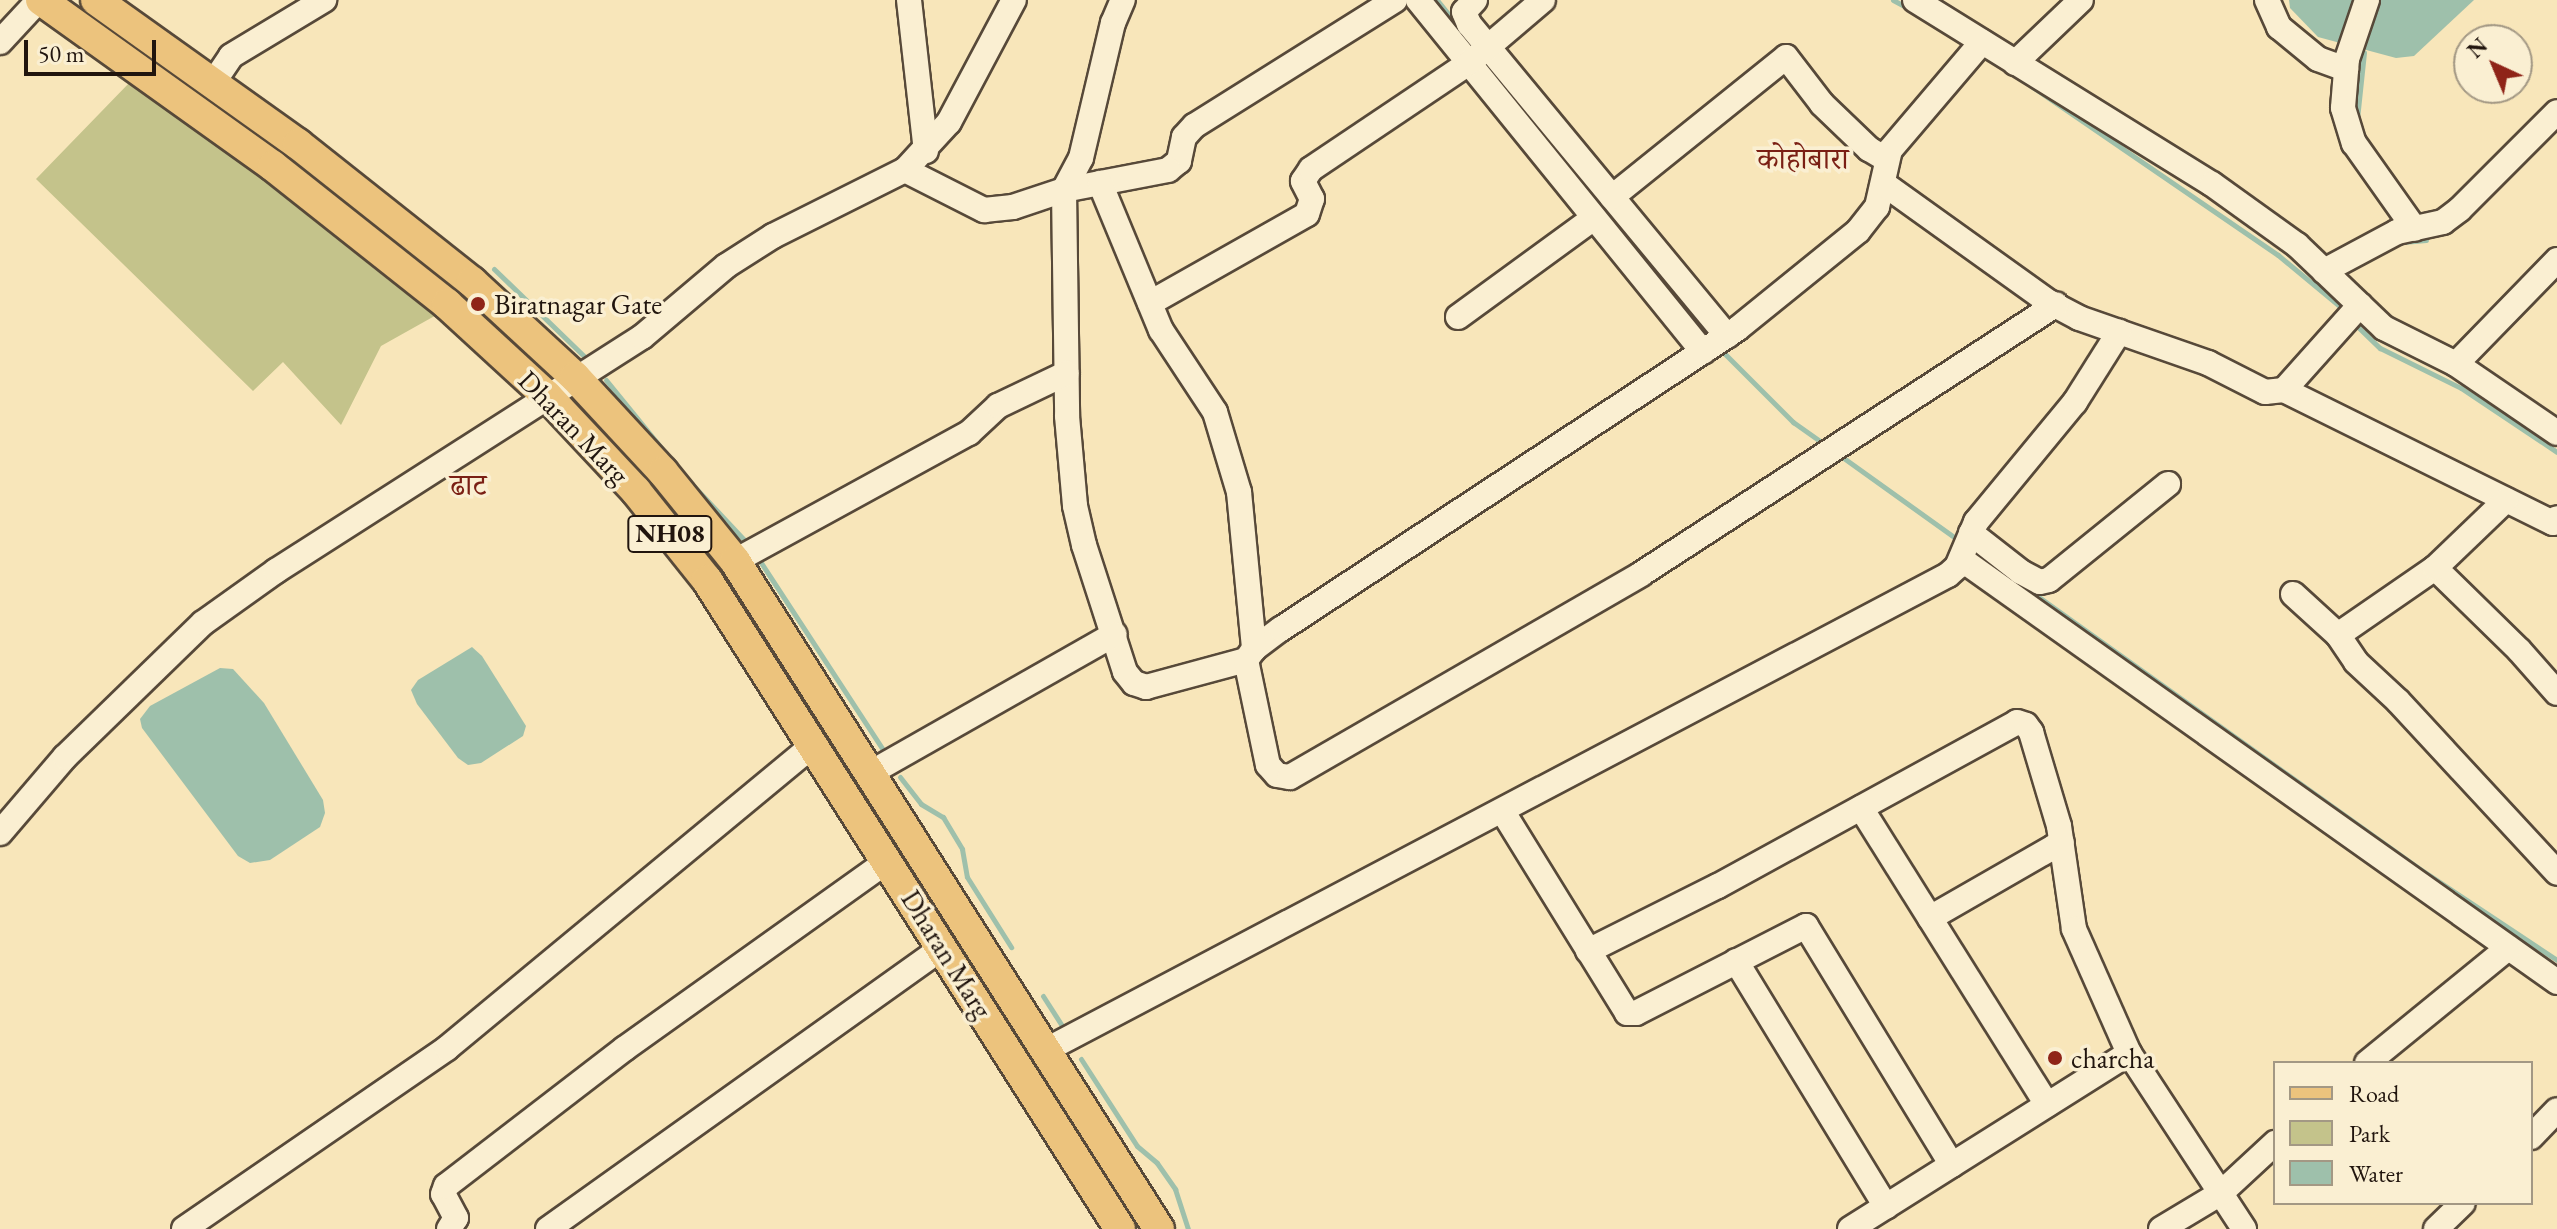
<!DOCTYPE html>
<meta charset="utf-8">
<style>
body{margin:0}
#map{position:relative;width:2557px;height:1229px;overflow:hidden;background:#f8e6ba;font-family:"EB Garamond","Noto Serif Devanagari",serif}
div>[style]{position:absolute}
.green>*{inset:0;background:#c4c38b}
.water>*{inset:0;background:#9ec0ab}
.stream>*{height:5px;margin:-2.5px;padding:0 2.5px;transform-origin:2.5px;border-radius:2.5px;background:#9ec0ab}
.roads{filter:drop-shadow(2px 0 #574939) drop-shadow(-2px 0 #574939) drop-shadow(0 2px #574939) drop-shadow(0 -2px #574939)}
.minor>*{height:24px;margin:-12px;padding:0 12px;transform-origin:12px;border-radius:12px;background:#faefd2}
.major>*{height:30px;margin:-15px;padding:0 15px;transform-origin:15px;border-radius:15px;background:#ecc37d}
.dots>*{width:22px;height:22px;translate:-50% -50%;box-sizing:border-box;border:4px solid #faefd2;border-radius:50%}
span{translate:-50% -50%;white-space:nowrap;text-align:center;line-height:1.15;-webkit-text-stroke:7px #faefd2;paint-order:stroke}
.shield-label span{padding:2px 6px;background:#faefd2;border:2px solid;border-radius:6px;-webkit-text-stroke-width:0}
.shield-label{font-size:26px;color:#21150e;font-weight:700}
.poi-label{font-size:28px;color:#21150e}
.left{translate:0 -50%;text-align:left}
.street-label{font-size:28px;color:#21150e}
.neighbourhood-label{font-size:30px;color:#7a1f14}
.legend{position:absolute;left:2273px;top:1061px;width:260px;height:144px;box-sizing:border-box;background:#faefd2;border:2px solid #a39884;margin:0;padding:10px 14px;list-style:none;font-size:24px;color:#21150e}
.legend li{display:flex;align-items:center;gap:16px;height:40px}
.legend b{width:40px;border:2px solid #a39884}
.north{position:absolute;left:2453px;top:24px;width:80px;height:80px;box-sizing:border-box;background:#faefd2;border:2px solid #a39884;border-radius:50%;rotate:316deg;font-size:22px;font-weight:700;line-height:32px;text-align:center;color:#21150e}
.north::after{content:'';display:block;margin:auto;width:28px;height:36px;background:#8f2418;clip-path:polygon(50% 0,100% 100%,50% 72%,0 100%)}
.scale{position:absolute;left:24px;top:40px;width:132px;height:36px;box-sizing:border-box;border:4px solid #21150e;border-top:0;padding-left:10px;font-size:24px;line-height:28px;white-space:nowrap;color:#21150e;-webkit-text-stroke:6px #faefd2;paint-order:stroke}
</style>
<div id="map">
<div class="green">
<i style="clip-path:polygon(163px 48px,198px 94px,265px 120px,481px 290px,381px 346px,341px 425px,283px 362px,253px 391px,36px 179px)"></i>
</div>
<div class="water">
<i style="clip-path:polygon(2289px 0,2474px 0,2414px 56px,2396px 58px,2318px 37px,2290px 8px)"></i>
<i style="clip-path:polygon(472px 647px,482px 656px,526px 726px,523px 736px,481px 763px,468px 765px,458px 758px,417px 704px,411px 690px,418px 680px)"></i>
<i style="clip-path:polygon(220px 668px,233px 669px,264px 703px,323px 800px,325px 813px,320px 827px,270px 860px,250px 863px,238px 856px,142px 728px,140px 719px,150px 706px)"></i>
</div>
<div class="stream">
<i style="left:1437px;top:0;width:35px;rotate:51deg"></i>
<i style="left:1893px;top:0;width:19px;rotate:28deg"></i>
<i style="left:2031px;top:86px;width:299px;rotate:34.4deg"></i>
<i style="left:2278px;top:255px;width:85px;rotate:39.7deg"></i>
<i style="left:2357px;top:119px;width:67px;rotate:-84deg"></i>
<i style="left:1548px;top:138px;width:257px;rotate:51.2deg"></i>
<i style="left:2403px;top:242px;width:23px;rotate:-5deg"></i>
<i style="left:494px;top:269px;width:128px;rotate:44.1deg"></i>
<i style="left:2359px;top:328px;width:29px;rotate:44deg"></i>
<i style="left:2380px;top:348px;width:90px;rotate:26.3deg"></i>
<i style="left:2461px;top:388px;width:115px;rotate:33.7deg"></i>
<i style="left:1719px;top:348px;width:105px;rotate:45deg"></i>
<i style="left:1793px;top:422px;width:42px;rotate:35.2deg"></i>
<i style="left:606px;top:380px;width:103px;rotate:50.9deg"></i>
<i style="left:1845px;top:459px;width:143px;rotate:35.6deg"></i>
<i style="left:688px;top:480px;width:88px;rotate:46.8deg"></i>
<i style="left:1979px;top:555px;width:15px;rotate:37deg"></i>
<i style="left:760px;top:561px;width:229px;rotate:56.9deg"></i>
<i style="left:2019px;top:583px;width:489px;rotate:35.5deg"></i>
<i style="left:2417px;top:867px;width:168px;rotate:33.6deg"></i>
<i style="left:900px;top:777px;width:34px;rotate:52deg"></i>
<i style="left:921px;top:804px;width:26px;rotate:31deg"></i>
<i style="left:943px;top:817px;width:37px;rotate:59deg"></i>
<i style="left:962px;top:849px;width:28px;rotate:80deg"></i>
<i style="left:967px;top:877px;width:83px;rotate:57.8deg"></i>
<i style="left:1043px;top:996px;width:43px;rotate:57.4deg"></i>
<i style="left:1081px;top:1059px;width:103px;rotate:57.2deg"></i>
<i style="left:1137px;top:1146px;width:26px;rotate:40deg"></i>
<i style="left:1157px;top:1163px;width:32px;rotate:55deg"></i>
<i style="left:1175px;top:1189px;width:42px;rotate:72deg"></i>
</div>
<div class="roads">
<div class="minor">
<i style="left:909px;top:0;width:152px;rotate:83.6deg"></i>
<i style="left:1395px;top:0;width:237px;rotate:147.9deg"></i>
<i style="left:1194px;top:126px;width:15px;rotate:132deg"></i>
<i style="left:1184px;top:137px;width:25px;rotate:102deg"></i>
<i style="left:1179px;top:161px;width:14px;rotate:141deg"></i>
<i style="left:1168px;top:170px;width:106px;rotate:169.1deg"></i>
<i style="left:1064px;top:190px;width:226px;rotate:89.2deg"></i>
<i style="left:1067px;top:416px;width:90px;rotate:84.9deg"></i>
<i style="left:1075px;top:506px;width:40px;rotate:77deg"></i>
<i style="left:1084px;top:545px;width:133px;rotate:72.1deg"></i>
<i style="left:1125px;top:672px;width:14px;rotate:51deg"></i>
<i style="left:1134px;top:683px;width:13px;rotate:18deg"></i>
<i style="left:1146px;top:687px;width:104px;rotate:-15.1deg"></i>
<i style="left:1246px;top:660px;width:14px;rotate:-54deg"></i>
<i style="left:1254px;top:649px;width:34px;rotate:-37deg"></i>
<i style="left:1281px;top:629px;width:546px;rotate:-33.34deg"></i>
<i style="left:1737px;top:329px;width:156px;rotate:-39deg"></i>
<i style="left:1858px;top:231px;width:31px;rotate:-52deg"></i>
<i style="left:1877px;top:207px;width:58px;rotate:-77.2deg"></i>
<i style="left:1890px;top:150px;width:142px;rotate:-49.6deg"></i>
<i style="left:1418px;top:0;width:453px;rotate:51deg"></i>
<i style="left:1475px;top:0;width:16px;rotate:133deg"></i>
<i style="left:1464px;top:12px;width:13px;rotate:67deg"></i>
<i style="left:1469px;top:24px;width:405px;rotate:50.4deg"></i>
<i style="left:1915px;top:0;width:349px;rotate:31.8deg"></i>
<i style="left:2212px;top:184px;width:105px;rotate:35.7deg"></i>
<i style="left:2297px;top:245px;width:120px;rotate:43.7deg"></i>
<i style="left:2384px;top:328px;width:80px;rotate:26.6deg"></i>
<i style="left:2456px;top:364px;width:122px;rotate:34.3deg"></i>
<i style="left:2267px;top:0;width:30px;rotate:66deg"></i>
<i style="left:2279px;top:27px;width:50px;rotate:39.4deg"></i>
<i style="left:2318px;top:59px;width:30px;rotate:20deg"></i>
<i style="left:2367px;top:0;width:62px;rotate:108.7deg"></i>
<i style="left:2347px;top:59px;width:49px;rotate:94.7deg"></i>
<i style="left:2343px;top:108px;width:37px;rotate:73deg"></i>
<i style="left:2354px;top:143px;width:105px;rotate:54.7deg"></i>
<i style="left:0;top:42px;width:57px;rotate:-47.1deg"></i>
<i style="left:2015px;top:63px;width:91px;rotate:-43.7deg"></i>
<i style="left:213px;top:83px;width:32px;rotate:-56deg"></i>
<i style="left:231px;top:56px;width:109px;rotate:-31.1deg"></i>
<i style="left:905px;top:170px;width:65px;rotate:-47.5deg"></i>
<i style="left:949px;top:122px;width:138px;rotate:-62deg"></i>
<i style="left:1100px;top:183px;width:159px;rotate:67.5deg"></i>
<i style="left:1161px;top:330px;width:98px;rotate:56.6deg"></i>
<i style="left:1215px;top:412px;width:84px;rotate:73.3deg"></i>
<i style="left:1239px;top:492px;width:158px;rotate:84.5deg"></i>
<i style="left:1884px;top:184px;width:203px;rotate:35.6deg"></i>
<i style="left:2049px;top:302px;width:34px;rotate:28deg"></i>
<i style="left:2079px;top:318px;width:137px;rotate:19.2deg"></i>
<i style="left:2208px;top:363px;width:64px;rotate:27deg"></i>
<i style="left:2265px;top:392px;width:19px;rotate:-6deg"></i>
<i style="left:2284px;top:390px;width:114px;rotate:-48.2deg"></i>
<i style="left:1612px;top:197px;width:223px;rotate:-38.8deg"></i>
<i style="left:1786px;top:57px;width:59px;rotate:52.5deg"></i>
<i style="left:1822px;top:104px;width:65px;rotate:43.8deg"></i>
<i style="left:1869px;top:149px;width:21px;rotate:31deg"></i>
<i style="left:2324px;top:271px;width:83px;rotate:-28.1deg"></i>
<i style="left:2397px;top:232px;width:47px;rotate:-12.3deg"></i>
<i style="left:2443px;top:222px;width:21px;rotate:-37deg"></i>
<i style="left:2460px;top:209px;width:137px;rotate:-45deg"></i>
<i style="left:1150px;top:303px;width:180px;rotate:-29.5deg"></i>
<i style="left:1307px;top:214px;width:16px;rotate:-72deg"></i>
<i style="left:1312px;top:199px;width:20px;rotate:-117deg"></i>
<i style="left:1303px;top:181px;width:14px;rotate:-56deg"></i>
<i style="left:1311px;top:169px;width:190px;rotate:-33.9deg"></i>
<i style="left:1469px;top:63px;width:97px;rotate:-40.4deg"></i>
<i style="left:1458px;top:317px;width:168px;rotate:-36.1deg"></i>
<i style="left:2456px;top:364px;width:145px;rotate:-45.8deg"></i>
<i style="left:2284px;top:390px;width:300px;rotate:26.3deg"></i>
<i style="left:2553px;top:523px;width:6px;rotate:-51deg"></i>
<i style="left:1971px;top:533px;width:63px;rotate:38deg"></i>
<i style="left:2021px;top:572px;width:21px;rotate:28deg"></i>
<i style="left:2040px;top:582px;width:9px;rotate:-13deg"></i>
<i style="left:2049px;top:580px;width:153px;rotate:-38.9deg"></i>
<i style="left:1961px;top:559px;width:731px;rotate:35.36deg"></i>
<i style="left:735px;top:561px;width:267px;rotate:-28.7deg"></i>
<i style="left:969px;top:433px;width:40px;rotate:-43deg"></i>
<i style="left:998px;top:406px;width:76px;rotate:-25.6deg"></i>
<i style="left:2435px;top:568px;width:117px;rotate:44.3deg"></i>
<i style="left:2519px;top:650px;width:57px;rotate:48.5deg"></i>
<i style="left:2293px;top:594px;width:61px;rotate:42.3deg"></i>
<i style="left:2338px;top:635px;width:32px;rotate:56deg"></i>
<i style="left:2356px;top:662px;width:57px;rotate:42.9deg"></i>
<i style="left:2398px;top:701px;width:234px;rotate:47.2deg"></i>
<i style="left:2338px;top:635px;width:118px;rotate:-34.6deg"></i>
<i style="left:2435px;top:568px;width:98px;rotate:-43.8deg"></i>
<i style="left:1246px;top:660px;width:107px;rotate:78.2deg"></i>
<i style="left:1268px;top:765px;width:13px;rotate:48deg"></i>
<i style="left:1277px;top:775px;width:13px;rotate:9deg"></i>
<i style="left:1290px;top:777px;width:405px;rotate:-30deg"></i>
<i style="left:1641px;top:574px;width:495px;rotate:-33deg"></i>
<i style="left:872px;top:772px;width:279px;rotate:-29.6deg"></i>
<i style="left:1861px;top:808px;width:350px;rotate:57.9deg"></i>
<i style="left:1503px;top:812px;width:236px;rotate:58.3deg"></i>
<i style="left:1627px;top:1013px;width:9px"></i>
<i style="left:1636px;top:1013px;width:191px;rotate:-27.1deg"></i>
<i style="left:1806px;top:926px;width:280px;rotate:58.6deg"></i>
<i style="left:0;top:833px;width:100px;rotate:-49.5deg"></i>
<i style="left:65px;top:757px;width:192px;rotate:-44.2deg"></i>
<i style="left:203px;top:623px;width:90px;rotate:-35.5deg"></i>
<i style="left:276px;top:571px;width:434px;rotate:-32.6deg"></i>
<i style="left:642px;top:337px;width:110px;rotate:-40.2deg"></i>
<i style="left:726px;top:266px;width:56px;rotate:-32.6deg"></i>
<i style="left:773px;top:236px;width:148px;rotate:-26.6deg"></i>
<i style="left:905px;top:170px;width:89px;rotate:26.9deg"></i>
<i style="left:984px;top:210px;width:29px;rotate:-6deg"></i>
<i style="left:1013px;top:207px;width:54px;rotate:-18.4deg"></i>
<i style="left:1064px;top:190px;width:36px;rotate:-62deg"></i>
<i style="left:1081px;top:158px;width:139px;rotate:-76.7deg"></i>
<i style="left:1113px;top:23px;width:25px;rotate:-67deg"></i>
<i style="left:1930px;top:918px;width:152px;rotate:-29.9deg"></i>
<i style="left:1588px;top:951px;width:145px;rotate:-26.6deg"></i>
<i style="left:1718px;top:886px;width:341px;rotate:-28.7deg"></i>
<i style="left:2017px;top:722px;width:9px;rotate:18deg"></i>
<i style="left:2026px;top:725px;width:9px;rotate:54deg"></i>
<i style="left:2031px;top:732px;width:98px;rotate:73.4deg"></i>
<i style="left:2059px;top:826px;width:104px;rotate:81.7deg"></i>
<i style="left:2074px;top:929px;width:136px;rotate:66.1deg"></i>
<i style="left:2129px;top:1053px;width:210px;rotate:56.8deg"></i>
<i style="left:1736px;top:961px;width:288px;rotate:58.6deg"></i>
<i style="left:1046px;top:1050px;width:1019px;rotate:-27.77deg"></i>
<i style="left:1948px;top:575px;width:12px;rotate:-42deg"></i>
<i style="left:1957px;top:567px;width:49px;rotate:-67.1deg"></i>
<i style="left:1976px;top:522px;width:156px;rotate:-50.5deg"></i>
<i style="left:2075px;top:402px;width:83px;rotate:-57.8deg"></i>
<i style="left:2367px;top:1063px;width:182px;rotate:-39.2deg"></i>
<i style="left:2531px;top:1137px;width:37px;rotate:-46deg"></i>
<i style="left:184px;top:1229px;width:319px;rotate:-34.5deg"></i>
<i style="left:447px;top:1048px;width:477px;rotate:-39.6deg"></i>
<i style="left:449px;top:1229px;width:13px;rotate:-58deg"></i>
<i style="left:456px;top:1218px;width:27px;rotate:-118deg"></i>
<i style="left:443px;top:1194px;width:9px;rotate:-69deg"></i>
<i style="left:446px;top:1186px;width:225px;rotate:-37.6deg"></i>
<i style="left:624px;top:1049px;width:324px;rotate:-35.5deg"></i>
<i style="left:548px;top:1229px;width:485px;rotate:-35.5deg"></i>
<i style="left:1850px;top:1229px;width:330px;rotate:-32.2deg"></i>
<i style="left:2161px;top:1229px;width:70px;rotate:-31deg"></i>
<i style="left:2221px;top:1193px;width:74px;rotate:-42.8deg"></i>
<i style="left:2436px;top:1229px;width:37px;rotate:-44deg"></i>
</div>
<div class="major">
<i style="left:41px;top:0;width:285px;rotate:35.6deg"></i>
<i style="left:273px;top:166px;width:222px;rotate:38.4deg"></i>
<i style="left:447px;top:304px;width:136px;rotate:42.6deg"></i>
<i style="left:547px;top:396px;width:130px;rotate:46.9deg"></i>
<i style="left:636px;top:491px;width:114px;rotate:51.4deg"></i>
<i style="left:707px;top:580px;width:769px;rotate:57.53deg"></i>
<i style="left:96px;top:0;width:248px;rotate:35.5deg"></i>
<i style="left:298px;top:144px;width:222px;rotate:38.4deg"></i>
<i style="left:472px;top:282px;width:140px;rotate:42.7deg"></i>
<i style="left:575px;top:377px;width:129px;rotate:47.2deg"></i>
<i style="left:663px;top:472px;width:114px;rotate:51deg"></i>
<i style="left:735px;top:561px;width:791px;rotate:57.6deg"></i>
</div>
</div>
<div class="dots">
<i style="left:478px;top:304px;background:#8f2418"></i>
<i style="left:2055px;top:1058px;background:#8f2418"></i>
</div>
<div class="shield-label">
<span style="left:670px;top:534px">NH08</span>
</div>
<div class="poi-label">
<span class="left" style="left:494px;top:304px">Biratnagar Gate</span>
<span class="left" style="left:2071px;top:1058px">charcha</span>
</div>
<div class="street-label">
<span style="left:574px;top:427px;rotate:46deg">Dharan Marg</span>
<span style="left:947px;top:954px;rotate:58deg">Dharan Marg</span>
</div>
<div class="neighbourhood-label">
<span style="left:1803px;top:159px">कोहोबारा</span>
<span style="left:468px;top:485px">ढाट</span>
</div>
<ul class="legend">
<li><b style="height:10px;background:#ecc37d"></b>Road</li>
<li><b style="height:22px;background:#c4c38b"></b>Park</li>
<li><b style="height:22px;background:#9ec0ab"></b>Water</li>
</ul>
<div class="north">N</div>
<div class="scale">50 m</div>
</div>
